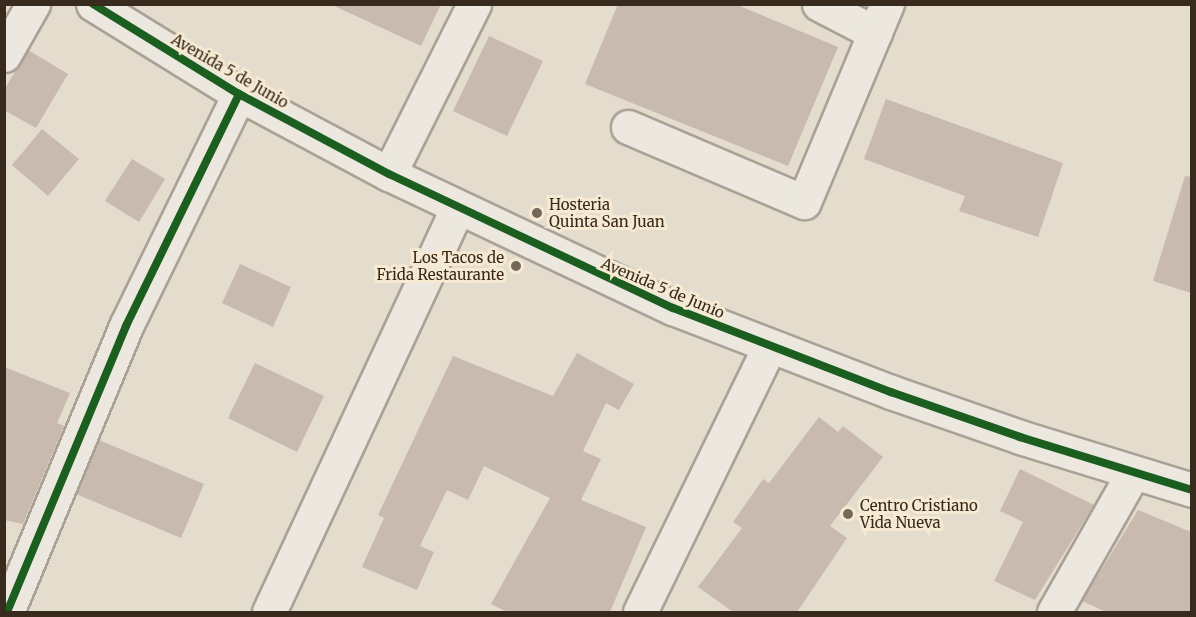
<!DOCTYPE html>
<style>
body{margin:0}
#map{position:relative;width:1196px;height:617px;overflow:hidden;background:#e4dccd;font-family:Merriweather,serif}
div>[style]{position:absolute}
.building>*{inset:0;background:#c8baae}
.roads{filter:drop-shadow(2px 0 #aaa196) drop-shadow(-2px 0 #aaa196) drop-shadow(0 2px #aaa196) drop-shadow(0 -2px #aaa196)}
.minor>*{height:33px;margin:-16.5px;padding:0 16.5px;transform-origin:16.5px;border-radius:16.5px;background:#ece8df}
.tertiary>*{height:33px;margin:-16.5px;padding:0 16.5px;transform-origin:16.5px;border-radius:16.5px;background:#ece8df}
.cycleway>*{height:8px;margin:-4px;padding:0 4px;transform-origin:4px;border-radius:4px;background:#1b5e20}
.dots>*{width:16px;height:16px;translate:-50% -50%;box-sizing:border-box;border:3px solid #f6ead3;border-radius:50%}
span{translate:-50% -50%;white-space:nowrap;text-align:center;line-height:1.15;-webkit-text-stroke:6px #f6ead3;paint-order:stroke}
.street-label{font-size:15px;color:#392a1e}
.poi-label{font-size:15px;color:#392a1e}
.left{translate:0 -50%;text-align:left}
.right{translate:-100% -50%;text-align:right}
.frame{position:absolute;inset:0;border:6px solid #392a1e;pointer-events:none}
</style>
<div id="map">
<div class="building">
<i style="clip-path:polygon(330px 4px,441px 4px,421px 46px)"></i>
<i style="clip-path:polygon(618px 4px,735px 4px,838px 47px,788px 166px,585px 84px)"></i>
<i style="clip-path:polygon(489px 36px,543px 61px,507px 136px,453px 111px)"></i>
<i style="clip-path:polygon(28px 50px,68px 74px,36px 128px,4px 110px,4px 90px)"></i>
<i style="clip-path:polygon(886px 99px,1063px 163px,1038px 237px,959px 211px,965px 196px,864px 159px)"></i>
<i style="clip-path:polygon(42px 129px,79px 159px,48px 196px,12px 165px)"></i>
<i style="clip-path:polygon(132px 159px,165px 179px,139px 222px,105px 201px)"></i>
<i style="clip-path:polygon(1185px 176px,1191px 177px,1191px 293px,1153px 281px)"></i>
<i style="clip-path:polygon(240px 264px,291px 287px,273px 327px,222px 303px)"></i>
<i style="clip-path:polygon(577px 353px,634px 384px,619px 410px,606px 403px,583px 451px,601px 459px,581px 500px,646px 527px,610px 612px,507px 612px,491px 604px,550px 498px,484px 466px,468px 500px,447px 490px,420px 546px,434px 552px,417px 590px,362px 567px,384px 518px,378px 515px,453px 356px,553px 396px)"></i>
<i style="clip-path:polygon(255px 363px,324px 396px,297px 452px,228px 418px)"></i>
<i style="clip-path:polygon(4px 367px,70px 393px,57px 423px,64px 426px,23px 524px,4px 520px)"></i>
<i style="clip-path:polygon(819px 417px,838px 432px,843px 426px,883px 457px,830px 526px,847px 538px,797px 612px,733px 612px,698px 587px,742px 528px,733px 522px,763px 479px,769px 483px)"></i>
<i style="clip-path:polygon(99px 440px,204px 484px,181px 538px,76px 494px)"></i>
<i style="clip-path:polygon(1020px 469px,1094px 505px,1035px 600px,994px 581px,1023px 522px,1000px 511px)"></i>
<i style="clip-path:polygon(1138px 510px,1191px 532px,1191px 612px,1106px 612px,1082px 601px)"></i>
</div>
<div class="roads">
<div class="minor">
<i style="left:819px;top:4px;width:63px;rotate:27.4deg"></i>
<i style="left:4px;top:55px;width:59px;rotate:-60.4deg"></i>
<i style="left:628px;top:127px;width:191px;rotate:23.1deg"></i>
<i style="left:804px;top:202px;width:215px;rotate:-67.3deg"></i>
<i style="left:389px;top:174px;width:190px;rotate:-63.4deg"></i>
<i style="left:7px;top:612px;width:310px;rotate:-67.4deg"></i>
<i style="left:126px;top:326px;width:258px;rotate:-64deg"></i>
<i style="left:269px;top:612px;width:445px;rotate:-65deg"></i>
<i style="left:640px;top:612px;width:295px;rotate:-64deg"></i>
<i style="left:1054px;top:612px;width:160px;rotate:-60.4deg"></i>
</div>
<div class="tertiary">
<i style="left:93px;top:4px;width:172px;rotate:31.7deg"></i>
<i style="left:239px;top:94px;width:170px;rotate:28.1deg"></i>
<i style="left:389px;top:174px;width:314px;rotate:25.3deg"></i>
<i style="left:673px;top:308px;width:234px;rotate:21.1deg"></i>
<i style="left:891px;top:392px;width:137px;rotate:19.2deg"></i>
<i style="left:1020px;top:437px;width:180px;rotate:17.1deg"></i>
</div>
</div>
<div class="cycleway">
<i style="left:93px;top:4px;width:172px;rotate:31.7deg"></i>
<i style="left:239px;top:94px;width:170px;rotate:28.1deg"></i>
<i style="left:389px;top:174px;width:314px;rotate:25.3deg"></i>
<i style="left:673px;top:308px;width:234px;rotate:21.1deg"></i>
<i style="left:891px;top:392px;width:137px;rotate:19.2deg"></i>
<i style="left:1020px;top:437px;width:180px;rotate:17.1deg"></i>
<i style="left:7px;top:612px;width:310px;rotate:-67.4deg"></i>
<i style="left:126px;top:326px;width:258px;rotate:-64deg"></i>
</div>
<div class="dots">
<i style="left:537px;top:213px;background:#75685b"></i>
<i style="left:516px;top:266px;background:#75685b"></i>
<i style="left:848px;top:514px;background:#75685b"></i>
</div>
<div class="street-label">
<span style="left:230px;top:71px;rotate:30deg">Avenida 5 de Junio</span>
<span style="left:663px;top:288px;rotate:23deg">Avenida 5 de Junio</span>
</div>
<div class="poi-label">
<span class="left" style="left:549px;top:213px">Hosteria<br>Quinta San Juan</span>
<span class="right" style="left:504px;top:266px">Los Tacos de<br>Frida Restaurante</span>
<span class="left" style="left:860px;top:514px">Centro Cristiano<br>Vida Nueva</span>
</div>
<div class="frame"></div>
</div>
